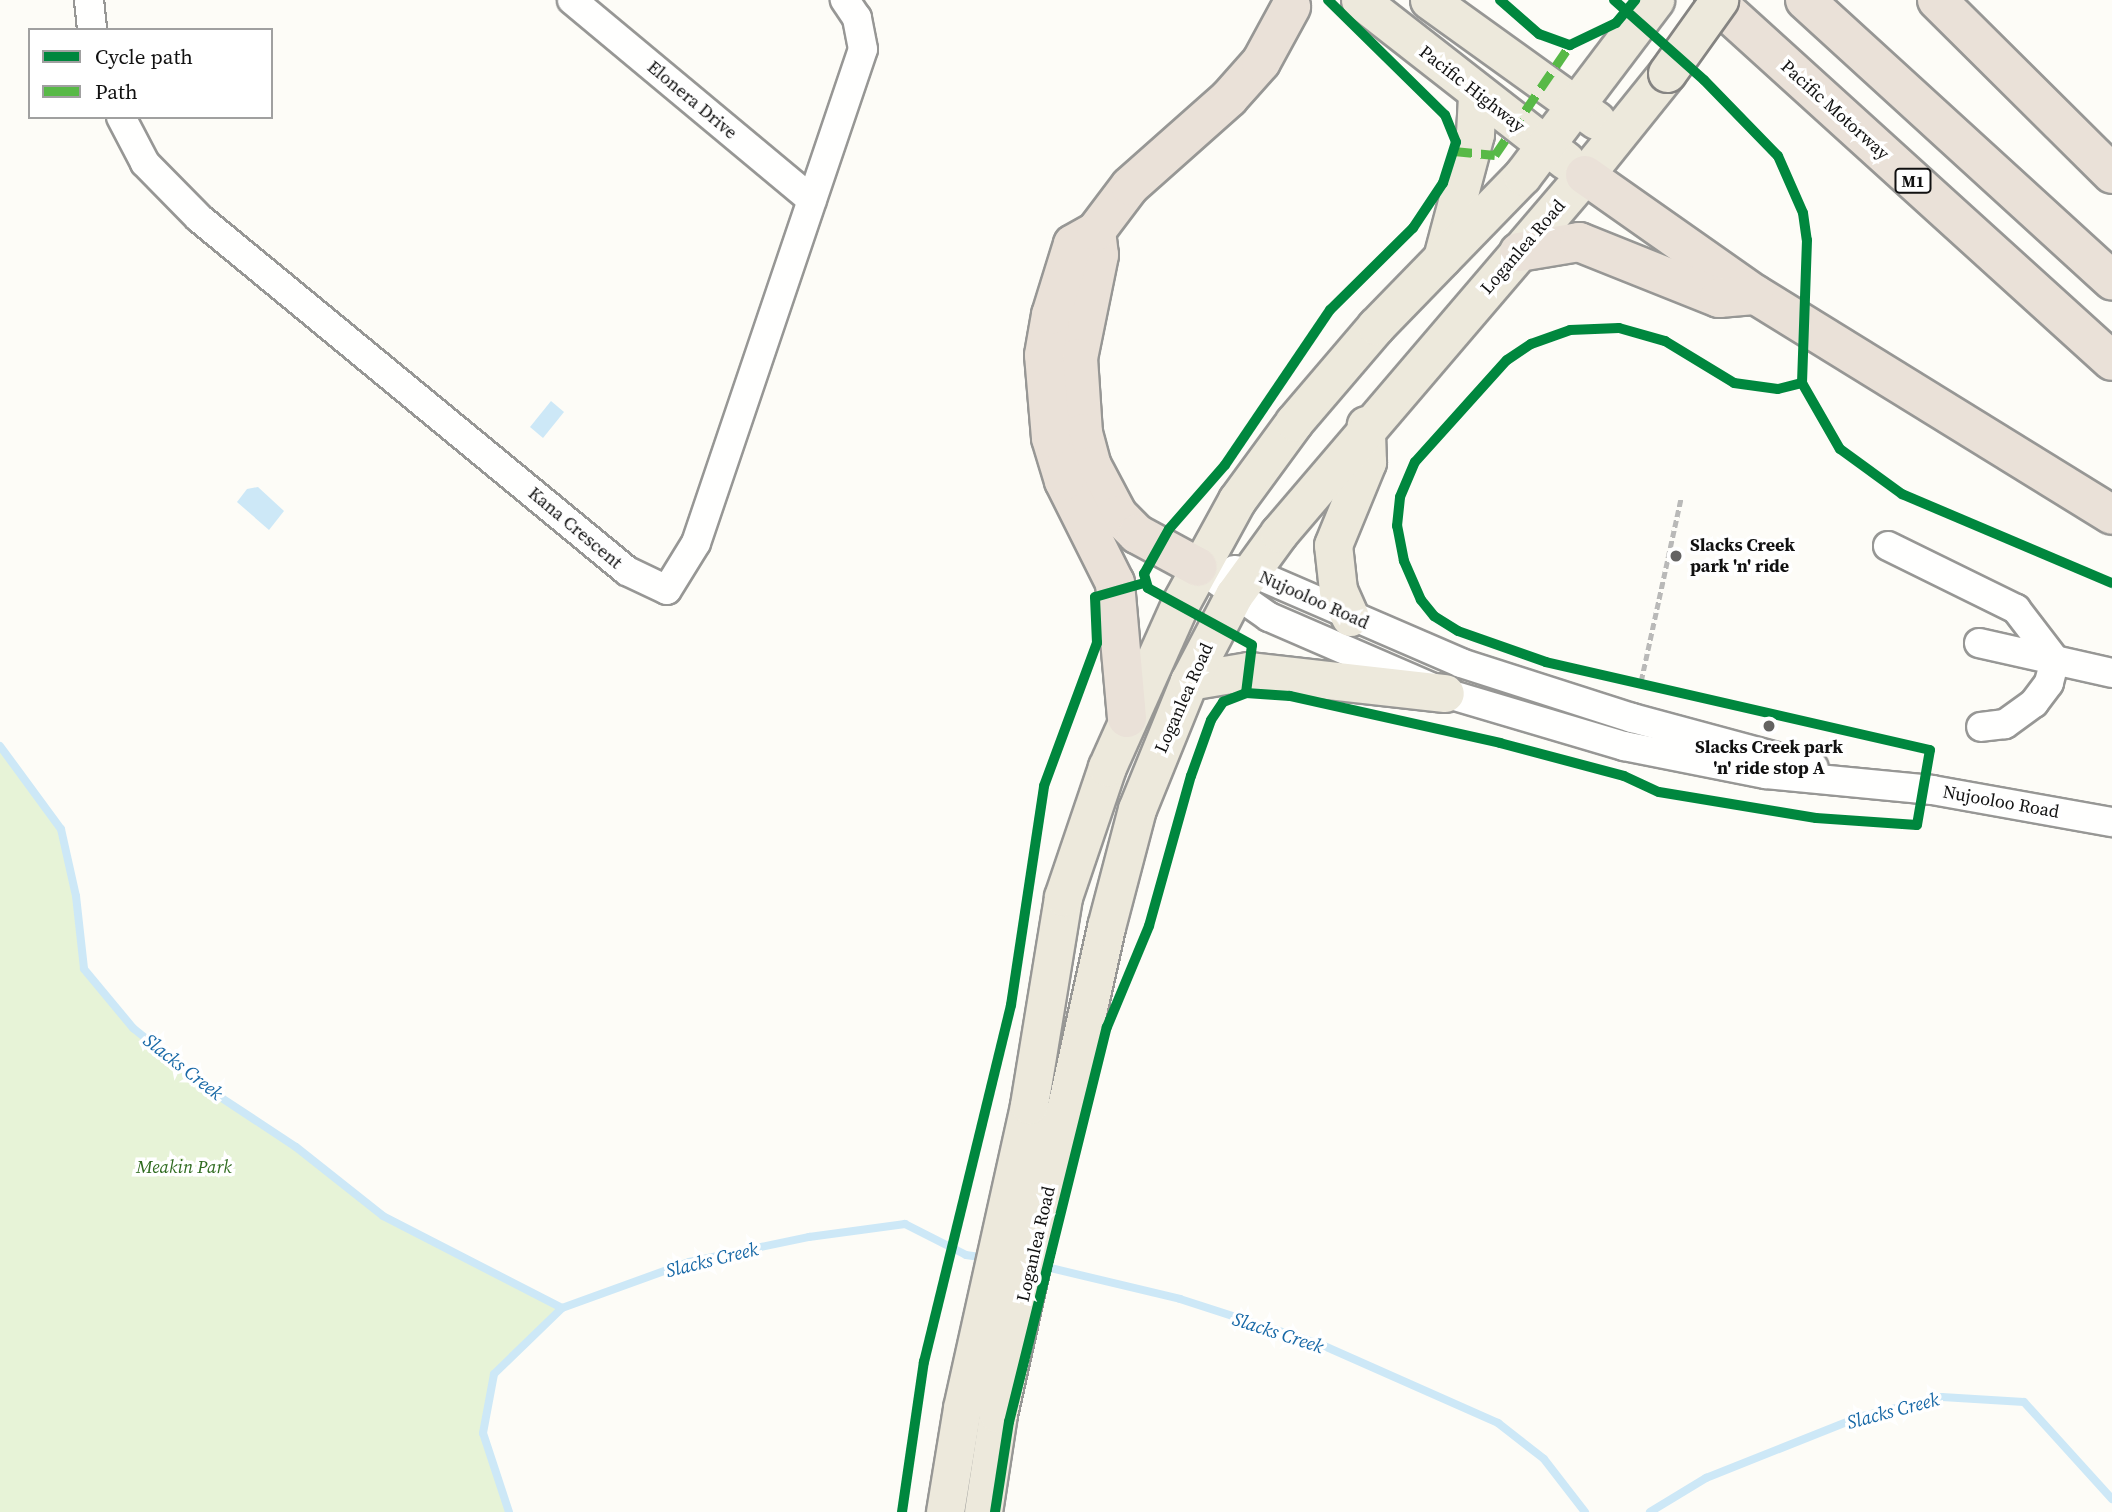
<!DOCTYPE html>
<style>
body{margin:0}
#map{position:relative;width:2112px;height:1512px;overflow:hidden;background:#fdfcf7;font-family:"Source Serif 4",serif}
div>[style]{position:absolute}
.green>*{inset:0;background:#e7f3d7}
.water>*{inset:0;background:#cde8f7}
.stream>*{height:8px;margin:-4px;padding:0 4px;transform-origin:4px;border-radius:4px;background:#cde8f7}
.path>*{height:4.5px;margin-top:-2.25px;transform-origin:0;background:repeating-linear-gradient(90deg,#b9b9b8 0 7px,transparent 0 10.5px)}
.roads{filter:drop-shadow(2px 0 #979795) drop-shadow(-2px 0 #979795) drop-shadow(0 2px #979795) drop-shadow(0 -2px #979795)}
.minor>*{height:28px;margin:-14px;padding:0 14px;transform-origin:14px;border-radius:14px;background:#fffffe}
.major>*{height:37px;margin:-18.5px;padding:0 18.5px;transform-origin:18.5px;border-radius:18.5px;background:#ede9dc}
.highway>*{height:38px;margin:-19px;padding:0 19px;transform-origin:19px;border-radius:19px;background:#eae1d8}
.bridges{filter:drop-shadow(2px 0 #858482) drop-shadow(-2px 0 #858482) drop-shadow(0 2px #858482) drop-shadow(0 -2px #858482)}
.major-bridge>*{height:37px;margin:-18.5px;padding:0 18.5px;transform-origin:18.5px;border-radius:18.5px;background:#ede9dc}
.quiet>*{height:9px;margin-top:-4.5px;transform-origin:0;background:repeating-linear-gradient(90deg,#58b947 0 18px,transparent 0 27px)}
.cycleway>*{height:10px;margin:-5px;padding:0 5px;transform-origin:5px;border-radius:5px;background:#00873e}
.dots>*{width:19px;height:19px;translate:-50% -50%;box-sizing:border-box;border:4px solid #fff;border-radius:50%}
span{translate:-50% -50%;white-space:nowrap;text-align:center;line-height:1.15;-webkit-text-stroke:7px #fff;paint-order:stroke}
.shield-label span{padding:2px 5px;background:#fff;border:2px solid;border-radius:5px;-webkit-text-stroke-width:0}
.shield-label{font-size:16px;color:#111;font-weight:700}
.street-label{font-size:18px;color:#111}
.poi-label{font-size:18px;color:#111;font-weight:700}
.left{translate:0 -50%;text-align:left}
.park-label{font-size:18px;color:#2f6b1f;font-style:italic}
.water-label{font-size:19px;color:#1768a6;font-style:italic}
.legend{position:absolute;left:28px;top:28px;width:245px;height:91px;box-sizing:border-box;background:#fff;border:2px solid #a0a0a0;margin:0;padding:9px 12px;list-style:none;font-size:21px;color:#111}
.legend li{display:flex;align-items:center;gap:14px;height:35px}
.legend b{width:35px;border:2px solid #a0a0a0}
</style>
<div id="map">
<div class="green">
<i style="clip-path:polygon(0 746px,61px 829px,76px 896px,84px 968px,133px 1028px,208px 1089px,296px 1147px,383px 1216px,562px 1308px,494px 1374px,483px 1433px,509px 1512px,0 1512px)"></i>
</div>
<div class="water">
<i style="clip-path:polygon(551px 401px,564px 412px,543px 438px,530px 427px)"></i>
<i style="clip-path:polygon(258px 487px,284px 511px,269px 530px,237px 502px,247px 489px)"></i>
</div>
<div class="stream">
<i style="left:0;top:746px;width:103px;rotate:53.7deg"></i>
<i style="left:61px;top:829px;width:69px;rotate:77.4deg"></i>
<i style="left:76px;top:896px;width:73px;rotate:83.7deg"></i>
<i style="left:84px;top:969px;width:77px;rotate:50.3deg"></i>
<i style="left:133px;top:1028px;width:97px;rotate:39.1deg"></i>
<i style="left:208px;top:1089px;width:105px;rotate:33.4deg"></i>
<i style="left:296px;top:1147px;width:111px;rotate:38.4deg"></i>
<i style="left:383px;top:1216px;width:201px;rotate:27.2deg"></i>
<i style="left:1042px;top:1266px;width:142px;rotate:13.4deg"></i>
<i style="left:1180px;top:1299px;width:149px;rotate:17.9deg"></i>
<i style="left:1322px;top:1345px;width:193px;rotate:23.9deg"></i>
<i style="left:1498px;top:1423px;width:58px;rotate:38deg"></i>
<i style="left:1544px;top:1459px;width:67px;rotate:52.3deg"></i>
<i style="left:509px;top:1512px;width:83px;rotate:-108.2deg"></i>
<i style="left:483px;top:1433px;width:60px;rotate:-79.4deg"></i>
<i style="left:494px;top:1374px;width:95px;rotate:-44.1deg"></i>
<i style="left:562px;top:1308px;width:135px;rotate:-19.9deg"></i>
<i style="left:689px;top:1262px;width:123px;rotate:-11.8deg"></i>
<i style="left:809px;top:1237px;width:97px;rotate:-7.7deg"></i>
<i style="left:905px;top:1224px;width:68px;rotate:26.9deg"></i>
<i style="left:966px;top:1255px;width:21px;rotate:8deg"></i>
<i style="left:1650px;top:1512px;width:66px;rotate:-31.3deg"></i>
<i style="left:1706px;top:1478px;width:165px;rotate:-21.7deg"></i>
<i style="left:1859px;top:1417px;width:85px;rotate:-13.5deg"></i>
<i style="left:1942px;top:1397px;width:82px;rotate:3.5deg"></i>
<i style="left:2024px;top:1402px;width:131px;rotate:47.8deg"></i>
</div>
<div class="path">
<i style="left:1641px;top:681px;width:187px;rotate:-77.7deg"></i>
</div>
<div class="roads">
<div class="minor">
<i style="left:89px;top:0;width:30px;rotate:84deg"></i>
<i style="left:572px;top:0;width:312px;rotate:39.8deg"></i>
<i style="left:121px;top:117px;width:52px;rotate:62.4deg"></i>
<i style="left:145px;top:163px;width:77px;rotate:45.5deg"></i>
<i style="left:199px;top:218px;width:555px;rotate:39.51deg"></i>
<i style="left:627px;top:571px;width:44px;rotate:25.4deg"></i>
<i style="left:667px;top:590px;width:55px;rotate:-58.3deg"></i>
<i style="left:696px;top:543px;width:521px;rotate:-71.32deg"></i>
<i style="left:863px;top:49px;width:32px;rotate:-101deg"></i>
<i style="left:857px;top:18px;width:22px;rotate:-124deg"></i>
<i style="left:1888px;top:546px;width:143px;rotate:26.2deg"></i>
<i style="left:2016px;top:609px;width:64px;rotate:52.6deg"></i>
<i style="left:2055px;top:660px;width:24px;rotate:105deg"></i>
<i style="left:2049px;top:683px;width:25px;rotate:127deg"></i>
<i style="left:2034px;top:703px;width:36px;rotate:144deg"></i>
<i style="left:2005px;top:724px;width:24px;rotate:173deg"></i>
<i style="left:1198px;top:567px;width:87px;rotate:35.2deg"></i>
<i style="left:1269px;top:617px;width:192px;rotate:23.4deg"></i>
<i style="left:1445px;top:693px;width:187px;rotate:16.5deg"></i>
<i style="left:1624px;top:746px;width:145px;rotate:11.2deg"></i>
<i style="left:1766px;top:774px;width:167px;rotate:5.5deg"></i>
<i style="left:1932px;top:790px;width:183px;rotate:10.1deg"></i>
<i style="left:1234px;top:570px;width:17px;rotate:7deg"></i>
<i style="left:1251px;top:572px;width:229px;rotate:23.4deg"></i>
<i style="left:1461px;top:663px;width:180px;rotate:17.8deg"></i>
<i style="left:1632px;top:718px;width:188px;rotate:15.1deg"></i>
<i style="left:1979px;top:643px;width:136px;rotate:12.7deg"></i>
</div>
<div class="major">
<i style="left:1360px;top:0;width:261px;rotate:38deg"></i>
<i style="left:1429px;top:0;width:206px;rotate:35.7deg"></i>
<i style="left:1442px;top:258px;width:128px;rotate:-75.1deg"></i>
<i style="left:1475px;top:134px;width:38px;rotate:-87deg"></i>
<i style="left:1350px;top:617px;width:30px;rotate:-114deg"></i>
<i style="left:1338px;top:590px;width:45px;rotate:-96.3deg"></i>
<i style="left:1333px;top:545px;width:90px;rotate:-67.7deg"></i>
<i style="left:1367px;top:462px;width:37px;rotate:-92deg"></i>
<i style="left:1189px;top:681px;width:60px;rotate:-9.6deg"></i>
<i style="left:1248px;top:671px;width:198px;rotate:6.4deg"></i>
<i style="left:945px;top:1512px;width:105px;rotate:-80.7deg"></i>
<i style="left:962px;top:1408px;width:310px;rotate:-77.5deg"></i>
<i style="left:1029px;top:1105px;width:211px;rotate:-80.7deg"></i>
<i style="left:1063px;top:897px;width:137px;rotate:-71.3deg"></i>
<i style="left:1107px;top:767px;width:179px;rotate:-65.9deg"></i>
<i style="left:1180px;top:604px;width:119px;rotate:-61.3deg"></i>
<i style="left:1237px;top:500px;width:97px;rotate:-53.8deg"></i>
<i style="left:1294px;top:422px;width:126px;rotate:-49.5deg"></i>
<i style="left:1376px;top:326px;width:209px;rotate:-45.8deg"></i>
<i style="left:1522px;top:176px;width:221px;rotate:-52.9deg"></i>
<i style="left:983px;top:1512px;width:99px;rotate:-81.3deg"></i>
<i style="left:998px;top:1414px;width:499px;rotate:-77.5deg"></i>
<i style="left:1106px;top:927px;width:122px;rotate:-75.3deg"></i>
<i style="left:1137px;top:809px;width:138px;rotate:-67.9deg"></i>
<i style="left:1189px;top:681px;width:97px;rotate:-62.4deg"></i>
<i style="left:1234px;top:595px;width:77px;rotate:-54deg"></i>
<i style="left:1279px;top:533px;width:471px;rotate:-49.5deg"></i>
<i style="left:1585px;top:175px;width:131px;rotate:-51.2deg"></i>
</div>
<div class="highway">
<i style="left:1714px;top:0;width:537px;rotate:42.21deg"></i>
<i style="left:1805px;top:0;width:416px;rotate:42.4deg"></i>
<i style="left:1937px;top:0;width:247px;rotate:44.8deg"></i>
<i style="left:1585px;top:175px;width:209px;rotate:35.1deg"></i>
<i style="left:1756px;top:295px;width:418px;rotate:31.7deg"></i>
<i style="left:1096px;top:231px;width:24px;rotate:83deg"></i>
<i style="left:1099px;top:255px;width:105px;rotate:101.5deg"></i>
<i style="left:1078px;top:358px;width:75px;rotate:86.2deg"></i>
<i style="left:1083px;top:433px;width:34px;rotate:75deg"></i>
<i style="left:1092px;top:466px;width:55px;rotate:62deg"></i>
<i style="left:1118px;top:515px;width:27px;rotate:45deg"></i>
<i style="left:1137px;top:534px;width:69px;rotate:28.4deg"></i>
<i style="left:1519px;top:252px;width:61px;rotate:-9.5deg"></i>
<i style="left:1579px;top:242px;width:151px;rotate:21.8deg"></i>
<i style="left:1719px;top:298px;width:35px;rotate:-5deg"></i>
<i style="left:1127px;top:718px;width:136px;rotate:-95.1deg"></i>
<i style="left:1115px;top:583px;width:114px;rotate:-116.6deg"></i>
<i style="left:1064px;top:481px;width:45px;rotate:-106.8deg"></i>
<i style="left:1051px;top:438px;width:83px;rotate:-94.8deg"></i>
<i style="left:1044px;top:355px;width:41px;rotate:-80.1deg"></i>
<i style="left:1051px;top:315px;width:74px;rotate:-72.8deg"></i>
<i style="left:1073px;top:244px;width:26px;rotate:-29deg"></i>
<i style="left:1096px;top:231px;width:56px;rotate:-52.9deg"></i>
<i style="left:1130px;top:186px;width:132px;rotate:-41.6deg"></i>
<i style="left:1229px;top:98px;width:48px;rotate:-48.4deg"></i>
<i style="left:1261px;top:62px;width:63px;rotate:-61.4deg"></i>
</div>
</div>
<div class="bridges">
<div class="major-bridge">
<i style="left:1667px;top:73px;width:90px;rotate:-54.5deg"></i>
</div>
</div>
<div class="quiet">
<i style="left:1454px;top:151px;width:41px;rotate:5.6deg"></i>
<i style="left:1495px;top:155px;width:133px;rotate:-55.7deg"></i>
</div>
<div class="cycleway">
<i style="left:1500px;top:0;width:52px;rotate:41.1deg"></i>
<i style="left:1539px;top:34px;width:33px;rotate:20deg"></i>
<i style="left:1570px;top:45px;width:51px;rotate:-25.6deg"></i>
<i style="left:1616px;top:23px;width:30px;rotate:-50deg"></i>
<i style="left:1614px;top:0;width:120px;rotate:41.6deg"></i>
<i style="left:1704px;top:80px;width:106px;rotate:45.8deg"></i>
<i style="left:1778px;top:156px;width:62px;rotate:66.3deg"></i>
<i style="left:1803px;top:213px;width:27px;rotate:82deg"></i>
<i style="left:1807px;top:240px;width:143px;rotate:92deg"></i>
<i style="left:1802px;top:383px;width:76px;rotate:60.1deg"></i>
<i style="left:1840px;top:449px;width:77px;rotate:36deg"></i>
<i style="left:1902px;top:494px;width:228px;rotate:23deg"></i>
<i style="left:1246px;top:693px;width:48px;rotate:-82.9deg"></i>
<i style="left:1252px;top:645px;width:119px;rotate:-151.3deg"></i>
<i style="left:1148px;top:588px;width:15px;rotate:-106deg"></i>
<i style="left:1144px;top:574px;width:51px;rotate:-60.9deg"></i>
<i style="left:1169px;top:529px;width:85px;rotate:-48.8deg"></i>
<i style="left:1225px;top:465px;width:187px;rotate:-55.9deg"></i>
<i style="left:1330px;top:310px;width:117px;rotate:-44.7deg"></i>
<i style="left:1413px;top:228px;width:54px;rotate:-56.3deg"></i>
<i style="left:1443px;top:183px;width:43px;rotate:-72.4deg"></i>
<i style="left:1456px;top:142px;width:29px;rotate:-112deg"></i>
<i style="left:1445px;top:115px;width:164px;rotate:-135.5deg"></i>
<i style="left:902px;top:1512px;width:152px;rotate:-81.7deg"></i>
<i style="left:924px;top:1362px;width:367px;rotate:-76.3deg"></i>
<i style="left:1011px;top:1005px;width:221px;rotate:-81.4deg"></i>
<i style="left:1044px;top:786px;width:153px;rotate:-69.7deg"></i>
<i style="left:1097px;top:643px;width:46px;rotate:-92.5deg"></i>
<i style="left:1095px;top:597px;width:51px;rotate:-15.9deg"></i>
<i style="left:995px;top:1512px;width:91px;rotate:-81.2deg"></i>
<i style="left:1009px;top:1422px;width:407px;rotate:-76.1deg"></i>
<i style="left:1107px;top:1027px;width:109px;rotate:-67.4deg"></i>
<i style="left:1149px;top:926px;width:156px;rotate:-74.4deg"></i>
<i style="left:1191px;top:776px;width:59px;rotate:-70.3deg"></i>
<i style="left:1211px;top:720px;width:22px;rotate:-56deg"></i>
<i style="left:1223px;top:702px;width:25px;rotate:-21deg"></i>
<i style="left:1246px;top:693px;width:44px;rotate:3.9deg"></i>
<i style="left:1290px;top:696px;width:215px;rotate:12.6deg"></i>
<i style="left:1500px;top:743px;width:128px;rotate:14.9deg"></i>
<i style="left:1624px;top:776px;width:38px;rotate:25deg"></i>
<i style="left:1659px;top:792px;width:159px;rotate:9.4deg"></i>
<i style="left:1816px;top:818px;width:101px;rotate:4deg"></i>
<i style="left:1917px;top:825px;width:76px;rotate:-80.2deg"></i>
<i style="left:1930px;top:750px;width:394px;rotate:-167.1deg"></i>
<i style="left:1546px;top:662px;width:93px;rotate:-160.6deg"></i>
<i style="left:1458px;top:631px;width:28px;rotate:-148deg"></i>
<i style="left:1434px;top:616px;width:21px;rotate:-129deg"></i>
<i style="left:1421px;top:600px;width:43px;rotate:-113.6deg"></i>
<i style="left:1404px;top:561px;width:36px;rotate:-101deg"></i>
<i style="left:1397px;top:526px;width:29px;rotate:-84deg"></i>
<i style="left:1400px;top:497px;width:38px;rotate:-67deg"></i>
<i style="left:1415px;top:462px;width:137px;rotate:-48deg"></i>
<i style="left:1507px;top:360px;width:29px;rotate:-34deg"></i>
<i style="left:1531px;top:344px;width:41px;rotate:-19.7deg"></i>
<i style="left:1570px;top:330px;width:49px;rotate:-2.3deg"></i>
<i style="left:1619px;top:328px;width:48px;rotate:15.8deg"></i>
<i style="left:1665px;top:341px;width:81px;rotate:31.3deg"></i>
<i style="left:1734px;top:383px;width:44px;rotate:7.8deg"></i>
<i style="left:1778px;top:389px;width:25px;rotate:-14deg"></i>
</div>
<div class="dots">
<i style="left:1676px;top:556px;background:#646362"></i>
<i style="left:1769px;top:726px;background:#646362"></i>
</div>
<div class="shield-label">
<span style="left:1913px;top:181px">M1</span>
</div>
<div class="street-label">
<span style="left:1472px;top:89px;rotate:38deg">Pacific Highway</span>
<span style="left:692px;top:100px;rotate:40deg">Elonera Drive</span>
<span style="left:1835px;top:110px;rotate:42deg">Pacific Motorway</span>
<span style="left:1523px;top:247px;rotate:-49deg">Loganlea Road</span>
<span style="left:575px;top:528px;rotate:40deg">Kana Crescent</span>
<span style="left:1314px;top:600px;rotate:24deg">Nujooloo Road</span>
<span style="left:1184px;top:698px;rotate:-66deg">Loganlea Road</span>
<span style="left:2001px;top:802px;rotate:10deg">Nujooloo Road</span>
<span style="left:1036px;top:1244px;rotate:-77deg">Loganlea Road</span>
</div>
<div class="poi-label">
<span class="left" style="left:1690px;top:556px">Slacks Creek<br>park 'n' ride</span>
<span style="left:1769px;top:758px">Slacks Creek park<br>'n' ride stop A</span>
</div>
<div class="park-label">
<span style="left:184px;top:1167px">Meakin Park</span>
</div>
<div class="water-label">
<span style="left:183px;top:1067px;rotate:38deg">Slacks Creek</span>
<span style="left:712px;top:1260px;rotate:-14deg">Slacks Creek</span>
<span style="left:1278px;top:1333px;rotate:18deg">Slacks Creek</span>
<span style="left:1893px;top:1411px;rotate:-15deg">Slacks Creek</span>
</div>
<ul class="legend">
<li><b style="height:9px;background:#00873e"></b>Cycle path</li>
<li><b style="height:9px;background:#58b947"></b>Path</li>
</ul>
</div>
